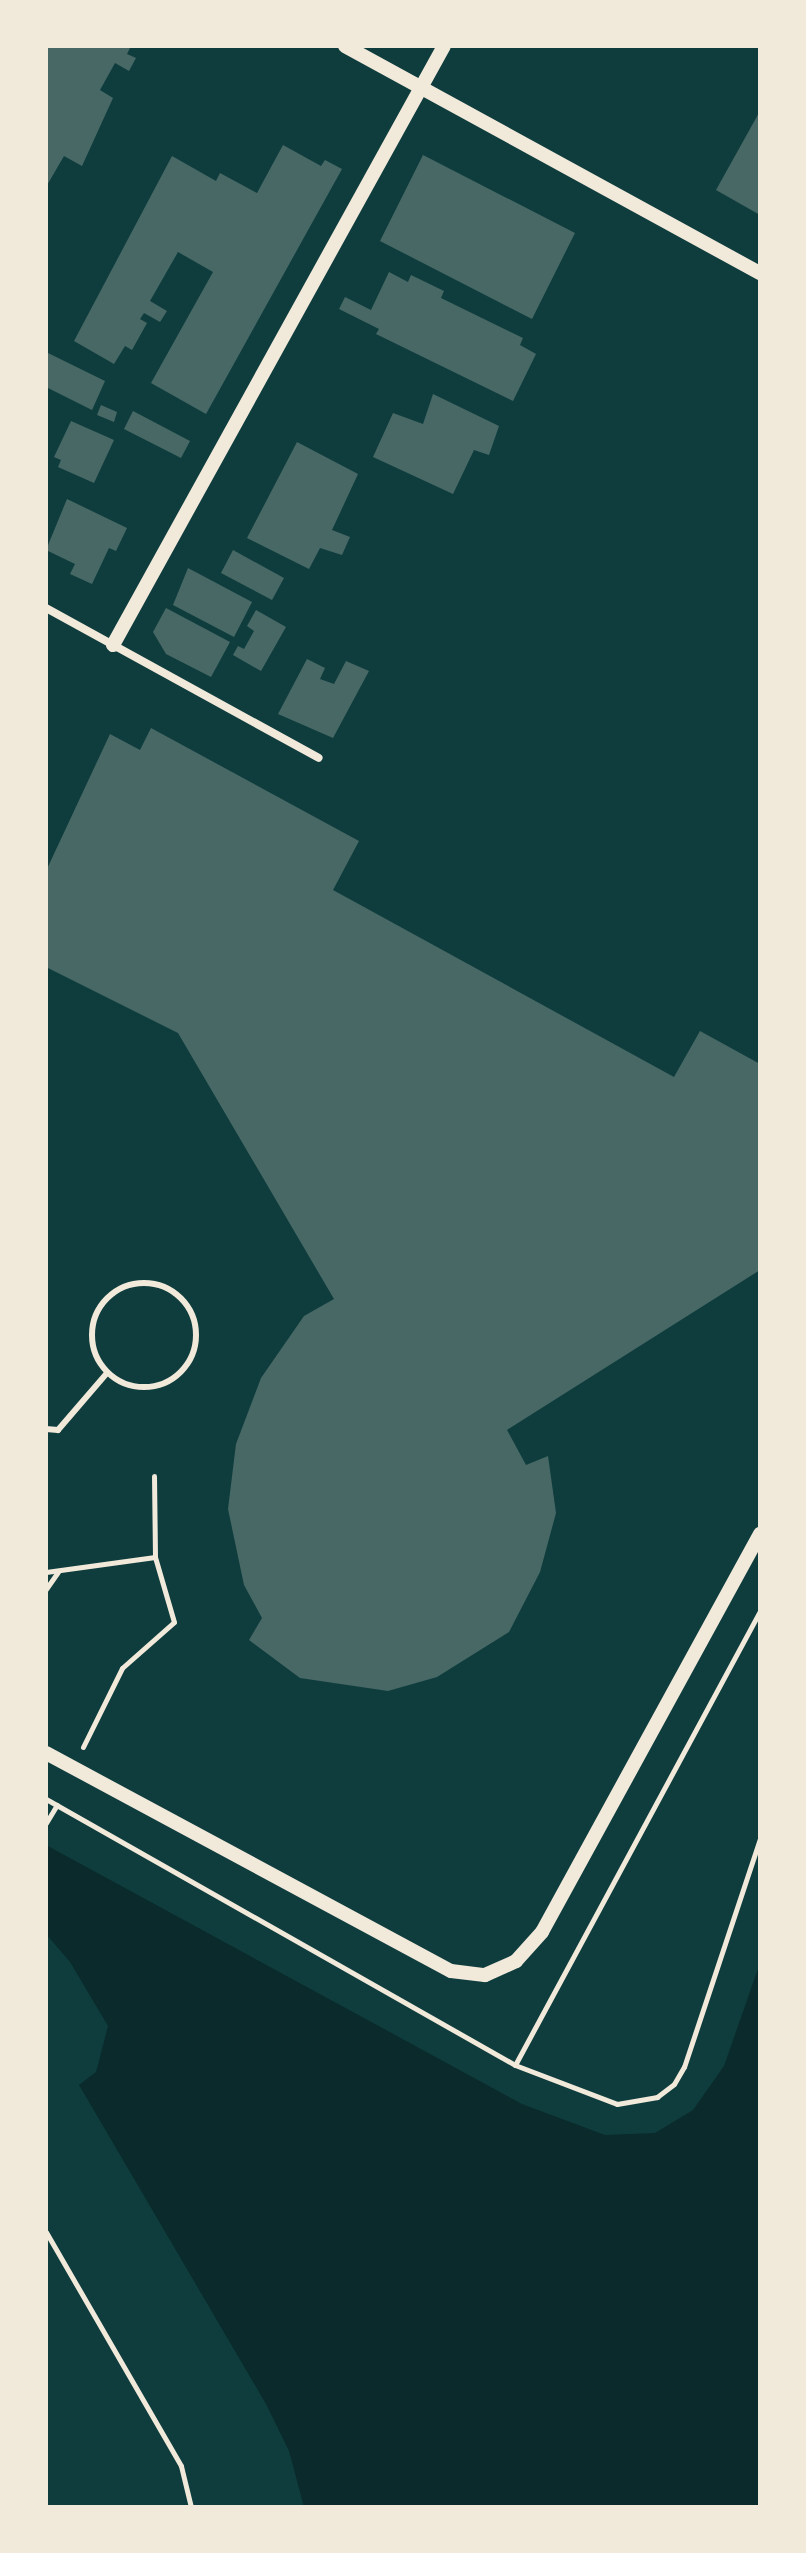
<!DOCTYPE html>
<style>
body{margin:0}
#map{position:relative;width:806px;height:2553px;overflow:hidden;background:#0f3d3e;font-family:"Work Sans",sans-serif}
div>[style]{position:absolute}
.water>*{inset:0;background:#0a2a2b}
.building>*{inset:0;background:#486865}
.path>*{height:5px;margin:-2.5px;padding:0 2.5px;transform-origin:2.5px;border-radius:2.5px;background:#f1e9da}
.service>*{height:6px;margin:-3px;padding:0 3px;transform-origin:3px;border-radius:3px;background:#f1e9da}
.service>.ring{margin:-3px;padding:0;box-sizing:content-box;background:none;border:6px solid #f1e9da;border-radius:50%}
.minor>*{height:8px;margin:-4px;padding:0 4px;transform-origin:4px;border-radius:4px;background:#f1e9da}
.tertiary>*{height:14px;margin:-7px;padding:0 7px;transform-origin:7px;border-radius:7px;background:#f1e9da}
span{translate:-50% -50%;white-space:nowrap;text-align:center;line-height:1.15;-webkit-text-stroke:8px #f1e9da;paint-order:stroke}
.frame{position:absolute;inset:0;border:48px solid #f1e9da;pointer-events:none}
</style>
<div id="map">
<div class="water">
<i style="clip-path:polygon(46px 1845px,522px 2104px,605px 2135px,655px 2133px,693px 2110px,724px 2066px,760px 1963px,760px 2507px,304px 2507px,289px 2451px,266px 2404px,79px 2085px,96px 2072px,108px 2026px,70px 1962px,46px 1934px)"></i>
</div>
<div class="building">
<i style="clip-path:polygon(48px 46px,131px 46px,127px 54px,136px 58px,129px 71px,115px 63px,100px 90px,113px 98px,82px 166px,64px 156px,46px 187px)"></i>
<i style="clip-path:polygon(760px 111px,760px 215px,716px 190px)"></i>
<i style="clip-path:polygon(283px 145px,321px 166px,325px 160px,342px 169px,206px 414px,151px 383px,213px 272px,178px 252px,150px 301px,167px 311px,160px 322px,144px 313px,140px 319px,147px 323px,132px 350px,125px 346px,114px 364px,74px 341px,172px 156px,216px 181px,220px 173px,257px 193px)"></i>
<i style="clip-path:polygon(423px 155px,575px 233px,532px 319px,380px 241px)"></i>
<i style="clip-path:polygon(389px 272px,408px 282px,411px 275px,444px 291px,441px 298px,523px 338px,520px 345px,536px 354px,513px 401px,376px 334px,379px 329px,339px 309px,345px 297px,371px 310px)"></i>
<i style="clip-path:polygon(46px 352px,105px 381px,92px 410px,46px 387px)"></i>
<i style="clip-path:polygon(433px 394px,499px 426px,489px 455px,474px 450px,453px 494px,373px 457px,393px 413px,423px 424px)"></i>
<i style="clip-path:polygon(101px 405px,117px 412px,114px 422px,97px 415px)"></i>
<i style="clip-path:polygon(133px 411px,190px 441px,181px 458px,124px 429px)"></i>
<i style="clip-path:polygon(71px 421px,114px 440px,94px 483px,58px 467px,61px 460px,54px 457px)"></i>
<i style="clip-path:polygon(297px 442px,358px 474px,332px 530px,350px 537px,342px 555px,320px 548px,309px 569px,247px 538px)"></i>
<i style="clip-path:polygon(67px 499px,127px 528px,116px 551px,109px 548px,92px 584px,70px 574px,75px 564px,46px 550px)"></i>
<i style="clip-path:polygon(233px 550px,284px 578px,272px 600px,221px 573px)"></i>
<i style="clip-path:polygon(188px 568px,252px 602px,234px 637px,173px 605px)"></i>
<i style="clip-path:polygon(166px 608px,230px 642px,211px 677px,166px 654px,153px 632px)"></i>
<i style="clip-path:polygon(256px 610px,286px 627px,261px 671px,233px 655px,238px 646px,244px 649px,254px 631px,247px 626px)"></i>
<i style="clip-path:polygon(307px 659px,325px 668px,320px 679px,334px 684px,346px 661px,369px 671px,333px 738px,278px 714px)"></i>
<i style="clip-path:polygon(151px 728px,359px 841px,333px 890px,674px 1077px,700px 1031px,760px 1064px,760px 1270px,507px 1430px,526px 1465px,548px 1456px,556px 1513px,540px 1572px,509px 1632px,437px 1677px,388px 1691px,300px 1678px,249px 1640px,262px 1618px,244px 1585px,228px 1509px,236px 1444px,261px 1378px,304px 1316px,334px 1299px,178px 1033px,46px 967px,46px 871px,110px 734px,140px 750px)"></i>
</div>
<div class="path">
<i style="left:46px;top:1572px;width:110px;rotate:-7.8deg"></i>
<i style="left:46px;top:1589px;width:21px;rotate:-55deg"></i>
<i style="left:83px;top:1747px;width:88px;rotate:-63.7deg"></i>
<i style="left:122px;top:1668px;width:69px;rotate:-41.5deg"></i>
<i style="left:174px;top:1622px;width:68px;rotate:-106.3deg"></i>
<i style="left:155px;top:1557px;width:81px;rotate:-90.7deg"></i>
<i style="left:46px;top:1799px;width:539px;rotate:29.56deg"></i>
<i style="left:515px;top:2065px;width:109px;rotate:20.9deg"></i>
<i style="left:617px;top:2104px;width:41px;rotate:-9.9deg"></i>
<i style="left:657px;top:2097px;width:21px;rotate:-37deg"></i>
<i style="left:674px;top:2084px;width:20px;rotate:-60deg"></i>
<i style="left:684px;top:2067px;width:240px;rotate:-71.6deg"></i>
<i style="left:46px;top:1823px;width:21px;rotate:-59deg"></i>
<i style="left:515px;top:2065px;width:516px;rotate:-61.65deg"></i>
<i style="left:46px;top:2232px;width:270px;rotate:60deg"></i>
<i style="left:181px;top:2466px;width:42px;rotate:76.3deg"></i>
</div>
<div class="service">
<i class="ring" style="left:92px;top:1283px;width:98px;height:98px"></i>
<i style="left:46px;top:1429px;width:12px;rotate:5deg"></i>
<i style="left:58px;top:1430px;width:75px;rotate:-49.3deg"></i>
</div>
<div class="minor">
<i style="left:46px;top:608px;width:311px;rotate:28.8deg"></i>
</div>
<div class="tertiary">
<i style="left:345px;top:46px;width:473px;rotate:28.7deg"></i>
<i style="left:113px;top:645px;width:684px;rotate:-61.08deg"></i>
<i style="left:46px;top:1753px;width:460px;rotate:28.3deg"></i>
<i style="left:451px;top:1971px;width:34px;rotate:7deg"></i>
<i style="left:485px;top:1975px;width:34px;rotate:-24deg"></i>
<i style="left:516px;top:1961px;width:39px;rotate:-48deg"></i>
<i style="left:542px;top:1932px;width:454px;rotate:-61.3deg"></i>
</div>
<div class="frame"></div>
</div>
